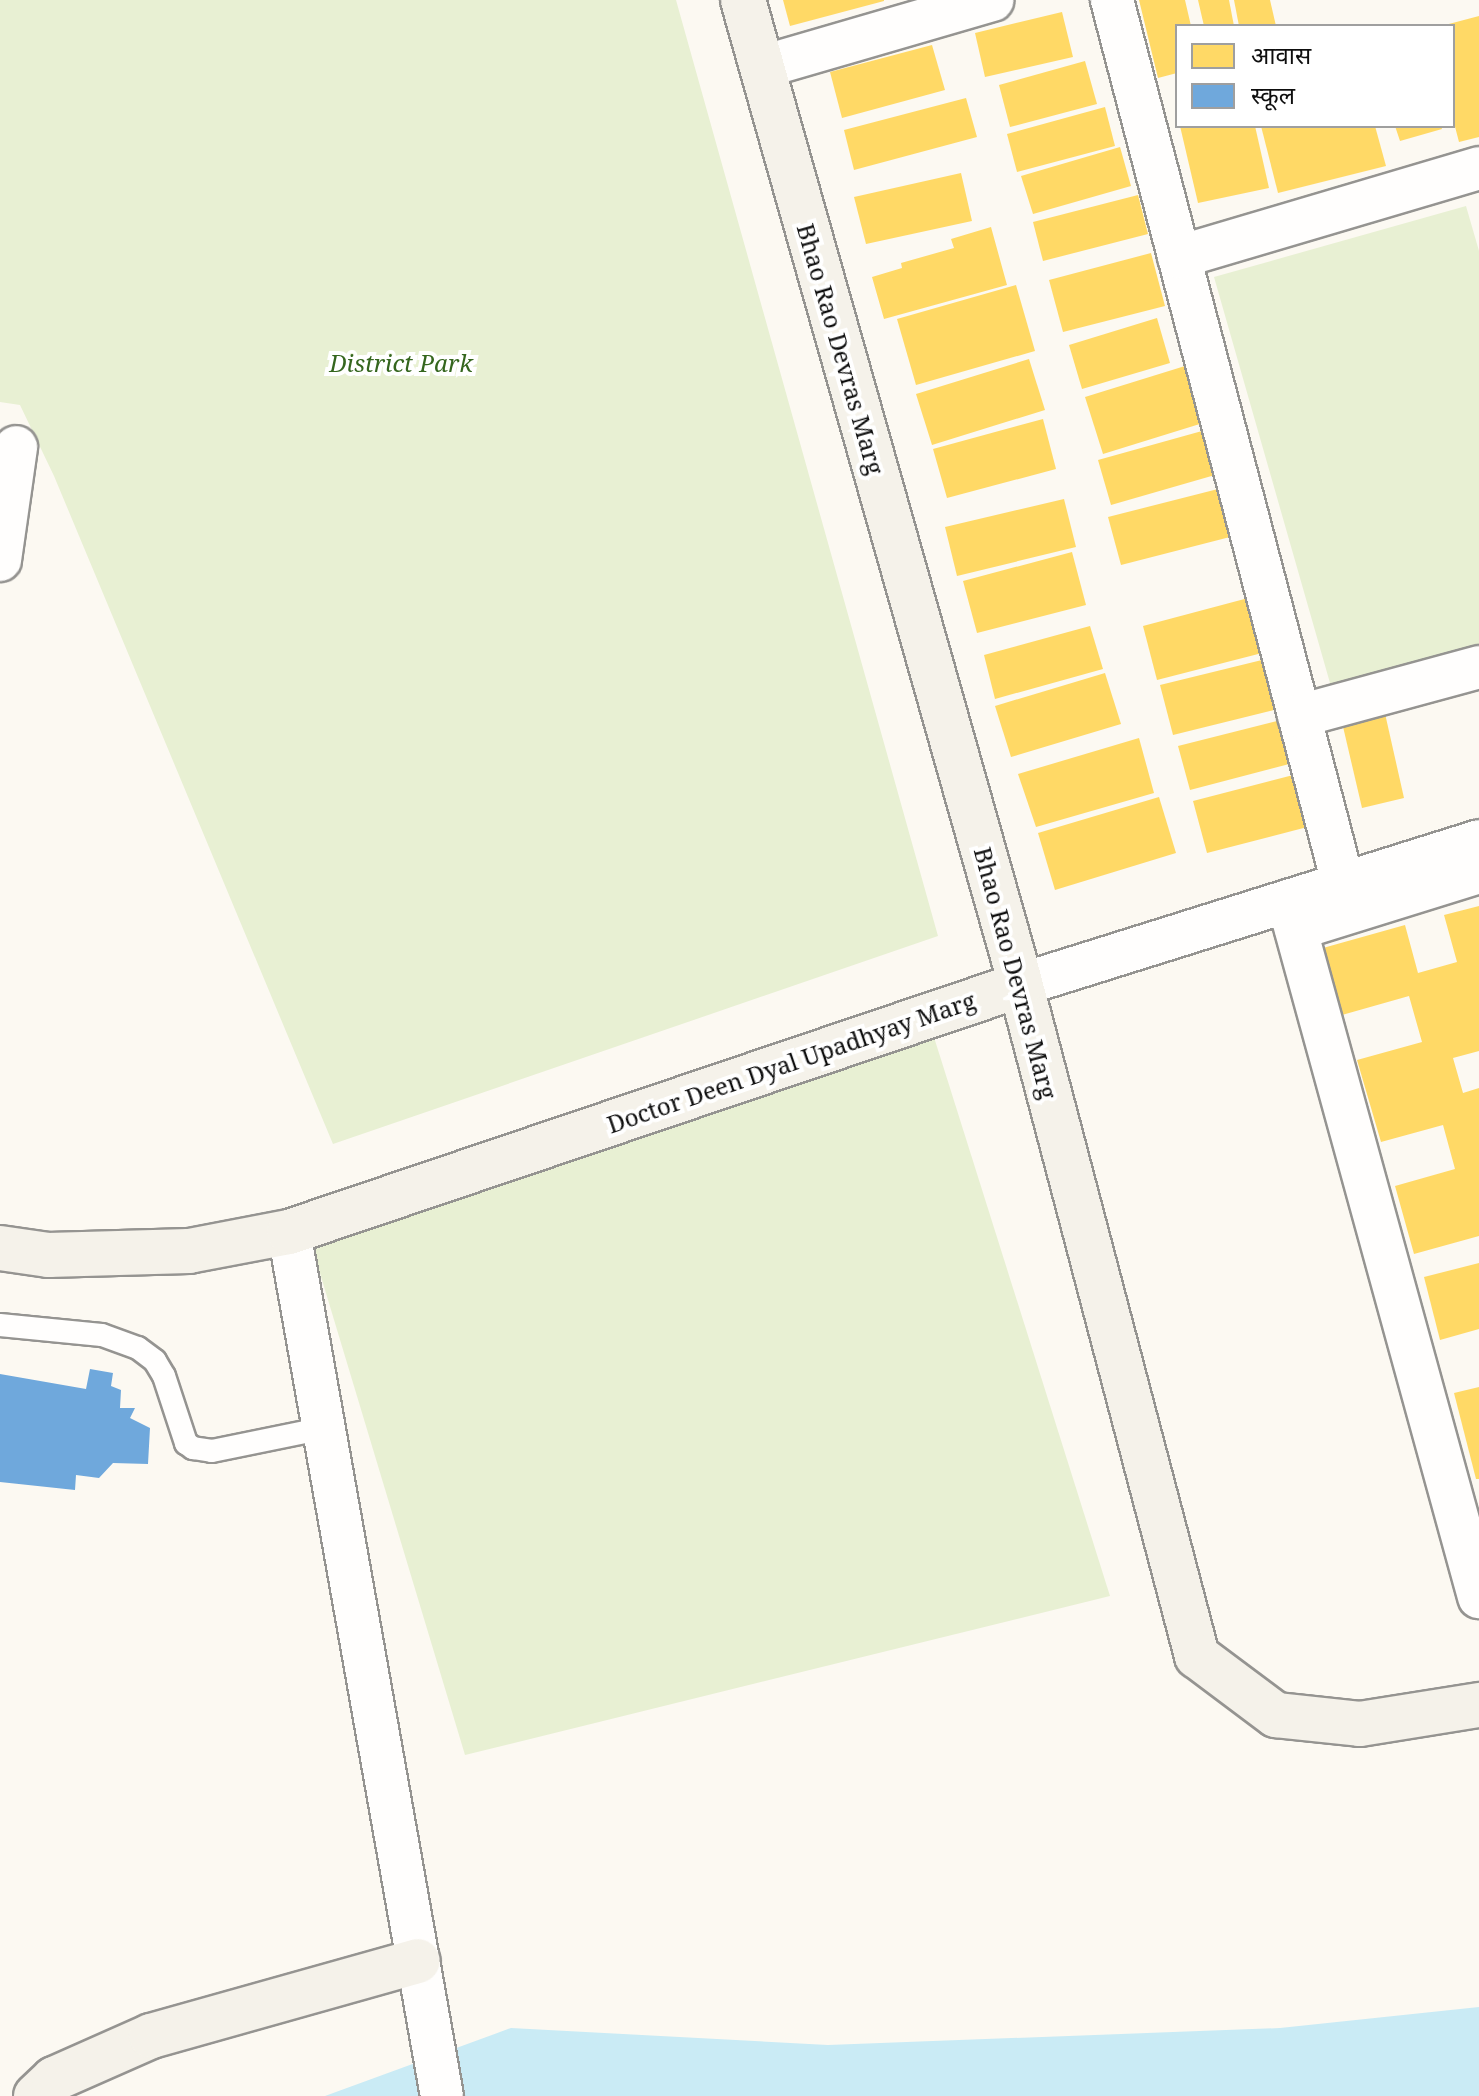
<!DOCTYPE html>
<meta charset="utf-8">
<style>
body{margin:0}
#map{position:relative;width:1479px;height:2096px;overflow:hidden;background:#fcf9f2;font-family:"Noto Serif","Noto Sans Devanagari",serif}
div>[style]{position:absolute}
.green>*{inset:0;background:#e8f0d3}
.water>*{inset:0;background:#caebf5}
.homes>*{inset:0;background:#ffd966}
.schools>*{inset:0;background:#6fa8dc}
.roads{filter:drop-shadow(2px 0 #959491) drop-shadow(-2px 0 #959491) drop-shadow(0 2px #959491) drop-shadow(0 -2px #959491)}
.lane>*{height:22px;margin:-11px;padding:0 11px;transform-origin:11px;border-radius:11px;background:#fffefd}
.street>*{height:42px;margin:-21px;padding:0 21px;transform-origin:21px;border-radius:21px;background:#fffefd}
.secondary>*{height:44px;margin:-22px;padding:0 22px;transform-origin:22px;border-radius:22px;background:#f5f2ea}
span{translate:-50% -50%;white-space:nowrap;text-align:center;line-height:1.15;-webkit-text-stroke:8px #fff;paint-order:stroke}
.street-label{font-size:24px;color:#0e0e0e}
.park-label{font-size:24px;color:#35661e;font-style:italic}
.legend{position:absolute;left:1175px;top:24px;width:280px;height:104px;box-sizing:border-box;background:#fff;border:2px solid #9f9f9f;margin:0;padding:10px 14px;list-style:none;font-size:24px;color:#0e0e0e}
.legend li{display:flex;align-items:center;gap:16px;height:40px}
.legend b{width:40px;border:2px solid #9f9f9f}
</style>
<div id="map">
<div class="green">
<i style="clip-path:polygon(0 0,676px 0,938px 936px,333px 1144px,54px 476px,20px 405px,0 402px)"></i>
<i style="clip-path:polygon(1466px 206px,1479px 251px,1479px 648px,1332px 690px,1214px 277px)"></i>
<i style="clip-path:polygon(927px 1015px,1110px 1596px,465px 1755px,313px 1250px)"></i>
</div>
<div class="water">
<i style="clip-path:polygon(1479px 2007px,1479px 2096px,325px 2096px,511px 2028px,828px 2045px,1280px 2028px)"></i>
</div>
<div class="homes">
<i style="clip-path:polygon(783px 0,884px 0,884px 1px,790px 26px)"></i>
<i style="clip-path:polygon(1139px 0,1185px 0,1191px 26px,1177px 26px,1177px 73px,1158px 78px)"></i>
<i style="clip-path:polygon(1198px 0,1229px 0,1234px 26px,1204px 26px)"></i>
<i style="clip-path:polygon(1234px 0,1270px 0,1276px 26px,1239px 26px)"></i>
<i style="clip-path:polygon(1062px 12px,1073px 57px,985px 77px,975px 33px)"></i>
<i style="clip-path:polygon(1479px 16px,1479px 137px,1459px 142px,1453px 119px,1453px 26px,1445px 25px)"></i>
<i style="clip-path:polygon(932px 45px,945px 90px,842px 118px,830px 72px)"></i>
<i style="clip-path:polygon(1085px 61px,1097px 104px,1010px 127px,999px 85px)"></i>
<i style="clip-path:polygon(966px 98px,977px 137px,854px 170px,844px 130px)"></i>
<i style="clip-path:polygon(1105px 107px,1115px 146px,1017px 172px,1007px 134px)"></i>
<i style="clip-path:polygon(1180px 126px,1255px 126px,1269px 188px,1198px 203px)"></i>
<i style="clip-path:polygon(1261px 126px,1375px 126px,1386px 166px,1278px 193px)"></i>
<i style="clip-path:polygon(1395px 126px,1441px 126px,1442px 129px,1400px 141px)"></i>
<i style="clip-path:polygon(1120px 147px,1131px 186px,1033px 214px,1021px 176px)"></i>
<i style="clip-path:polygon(961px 173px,972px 221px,866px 244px,854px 197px)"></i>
<i style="clip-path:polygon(1138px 195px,1148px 234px,1043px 261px,1033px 222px)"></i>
<i style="clip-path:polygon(991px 227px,1007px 285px,884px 319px,872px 277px,902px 268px,901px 263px,954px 248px,951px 239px)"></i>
<i style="clip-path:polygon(1151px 253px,1165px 306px,1063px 332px,1049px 280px)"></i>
<i style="clip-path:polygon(1016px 285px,1035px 351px,916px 385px,897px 319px)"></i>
<i style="clip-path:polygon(1157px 318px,1170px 363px,1082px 389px,1069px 345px)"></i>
<i style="clip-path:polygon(1029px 359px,1045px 410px,932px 445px,916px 394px)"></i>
<i style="clip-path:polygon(1185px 366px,1203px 423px,1103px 454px,1085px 397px)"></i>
<i style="clip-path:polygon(1043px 419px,1056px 469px,947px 498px,933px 449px)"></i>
<i style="clip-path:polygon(1202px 431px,1215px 475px,1111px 505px,1098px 460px)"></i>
<i style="clip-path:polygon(1218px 489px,1230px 537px,1121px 565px,1108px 517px)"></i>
<i style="clip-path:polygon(1064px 499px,1076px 547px,957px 576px,945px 527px)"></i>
<i style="clip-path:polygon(1072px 552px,1086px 605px,977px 633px,963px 581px)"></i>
<i style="clip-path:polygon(1252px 597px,1266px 652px,1157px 680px,1143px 626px)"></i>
<i style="clip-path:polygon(1090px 626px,1103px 669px,995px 699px,984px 655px)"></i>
<i style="clip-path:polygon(1266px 659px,1278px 709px,1173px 735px,1160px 685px)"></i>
<i style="clip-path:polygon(1105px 673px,1121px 724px,1011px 757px,995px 706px)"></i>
<i style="clip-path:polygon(1384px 709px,1404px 798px,1362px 808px,1341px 718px)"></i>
<i style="clip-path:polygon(1285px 719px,1297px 762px,1190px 790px,1178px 746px)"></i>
<i style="clip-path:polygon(1139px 738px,1154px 793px,1036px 827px,1018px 774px)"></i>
<i style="clip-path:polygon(1301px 773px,1315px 825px,1207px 853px,1193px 801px)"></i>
<i style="clip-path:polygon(1159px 797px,1176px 853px,1055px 890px,1038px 833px)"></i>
<i style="clip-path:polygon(1479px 906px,1479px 1051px,1453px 1058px,1463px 1093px,1479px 1088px,1479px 1236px,1414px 1254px,1395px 1186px,1455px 1169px,1443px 1125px,1381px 1142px,1357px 1060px,1422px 1042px,1409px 996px,1342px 1015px,1323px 948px,1405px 925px,1418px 973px,1457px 962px,1444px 915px)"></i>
<i style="clip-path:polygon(1479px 1263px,1479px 1329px,1440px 1340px,1424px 1277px)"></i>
<i style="clip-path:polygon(1479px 1387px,1479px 1479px,1476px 1479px,1454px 1393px)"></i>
</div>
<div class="schools">
<i style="clip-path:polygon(90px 1369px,113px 1373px,111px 1386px,121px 1390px,120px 1408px,135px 1408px,130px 1418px,150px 1428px,148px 1464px,113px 1463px,99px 1478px,76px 1475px,75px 1490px,0 1482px,0 1374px,86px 1389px)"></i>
</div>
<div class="roads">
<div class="lane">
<i style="left:0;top:1325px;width:102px;rotate:5.6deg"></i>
<i style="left:102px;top:1335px;width:38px;rotate:20deg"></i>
<i style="left:138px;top:1348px;width:21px;rotate:37deg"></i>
<i style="left:155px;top:1361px;width:17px;rotate:59deg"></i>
<i style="left:164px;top:1376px;width:71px;rotate:71.8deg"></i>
<i style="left:186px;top:1443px;width:9px;rotate:36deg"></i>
<i style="left:193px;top:1448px;width:19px;rotate:9deg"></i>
<i style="left:212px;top:1451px;width:115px;rotate:-11.5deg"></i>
</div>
<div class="street">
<i style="left:1112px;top:0;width:913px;rotate:75.34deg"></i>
<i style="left:762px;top:67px;width:240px;rotate:-16.2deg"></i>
<i style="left:1179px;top:257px;width:313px;rotate:-16.5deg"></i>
<i style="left:0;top:560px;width:114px;rotate:-81.9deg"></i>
<i style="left:1299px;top:716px;width:187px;rotate:-15.2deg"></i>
<i style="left:1288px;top:901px;width:722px;rotate:74.65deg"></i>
<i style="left:1296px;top:929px;width:192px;rotate:-17.3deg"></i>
<i style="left:1020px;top:985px;width:481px;rotate:-17.4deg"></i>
<i style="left:289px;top:1232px;width:877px;rotate:79.96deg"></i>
</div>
<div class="secondary">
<i style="left:743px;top:0;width:993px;rotate:74.23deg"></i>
<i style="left:1013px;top:956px;width:724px;rotate:75.27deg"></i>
<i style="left:1197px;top:1656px;width:99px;rotate:36.8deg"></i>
<i style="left:1276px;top:1715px;width:84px;rotate:6.1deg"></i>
<i style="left:1360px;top:1724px;width:121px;rotate:-9.1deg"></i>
<i style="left:0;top:1248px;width:49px;rotate:8.3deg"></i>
<i style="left:48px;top:1255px;width:141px;rotate:-1.6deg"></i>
<i style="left:189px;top:1251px;width:102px;rotate:-10.8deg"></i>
<i style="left:289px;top:1232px;width:772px;rotate:-18.67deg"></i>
<i style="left:36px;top:2096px;width:25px;rotate:-43deg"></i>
<i style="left:54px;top:2079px;width:106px;rotate:-23.9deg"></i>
<i style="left:151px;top:2036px;width:277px;rotate:-15.7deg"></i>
</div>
</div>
<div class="street-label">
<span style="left:841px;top:349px;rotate:74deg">Bhao Rao Devras Marg</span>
<span style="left:1016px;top:973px;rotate:75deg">Bhao Rao Devras Marg</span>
<span style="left:791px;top:1062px;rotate:-19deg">Doctor Deen Dyal Upadhyay Marg</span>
</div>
<div class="park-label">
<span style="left:401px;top:363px">District Park</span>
</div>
<ul class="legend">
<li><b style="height:22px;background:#ffd966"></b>आवास</li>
<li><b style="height:22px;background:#6fa8dc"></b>स्कूल</li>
</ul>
</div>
